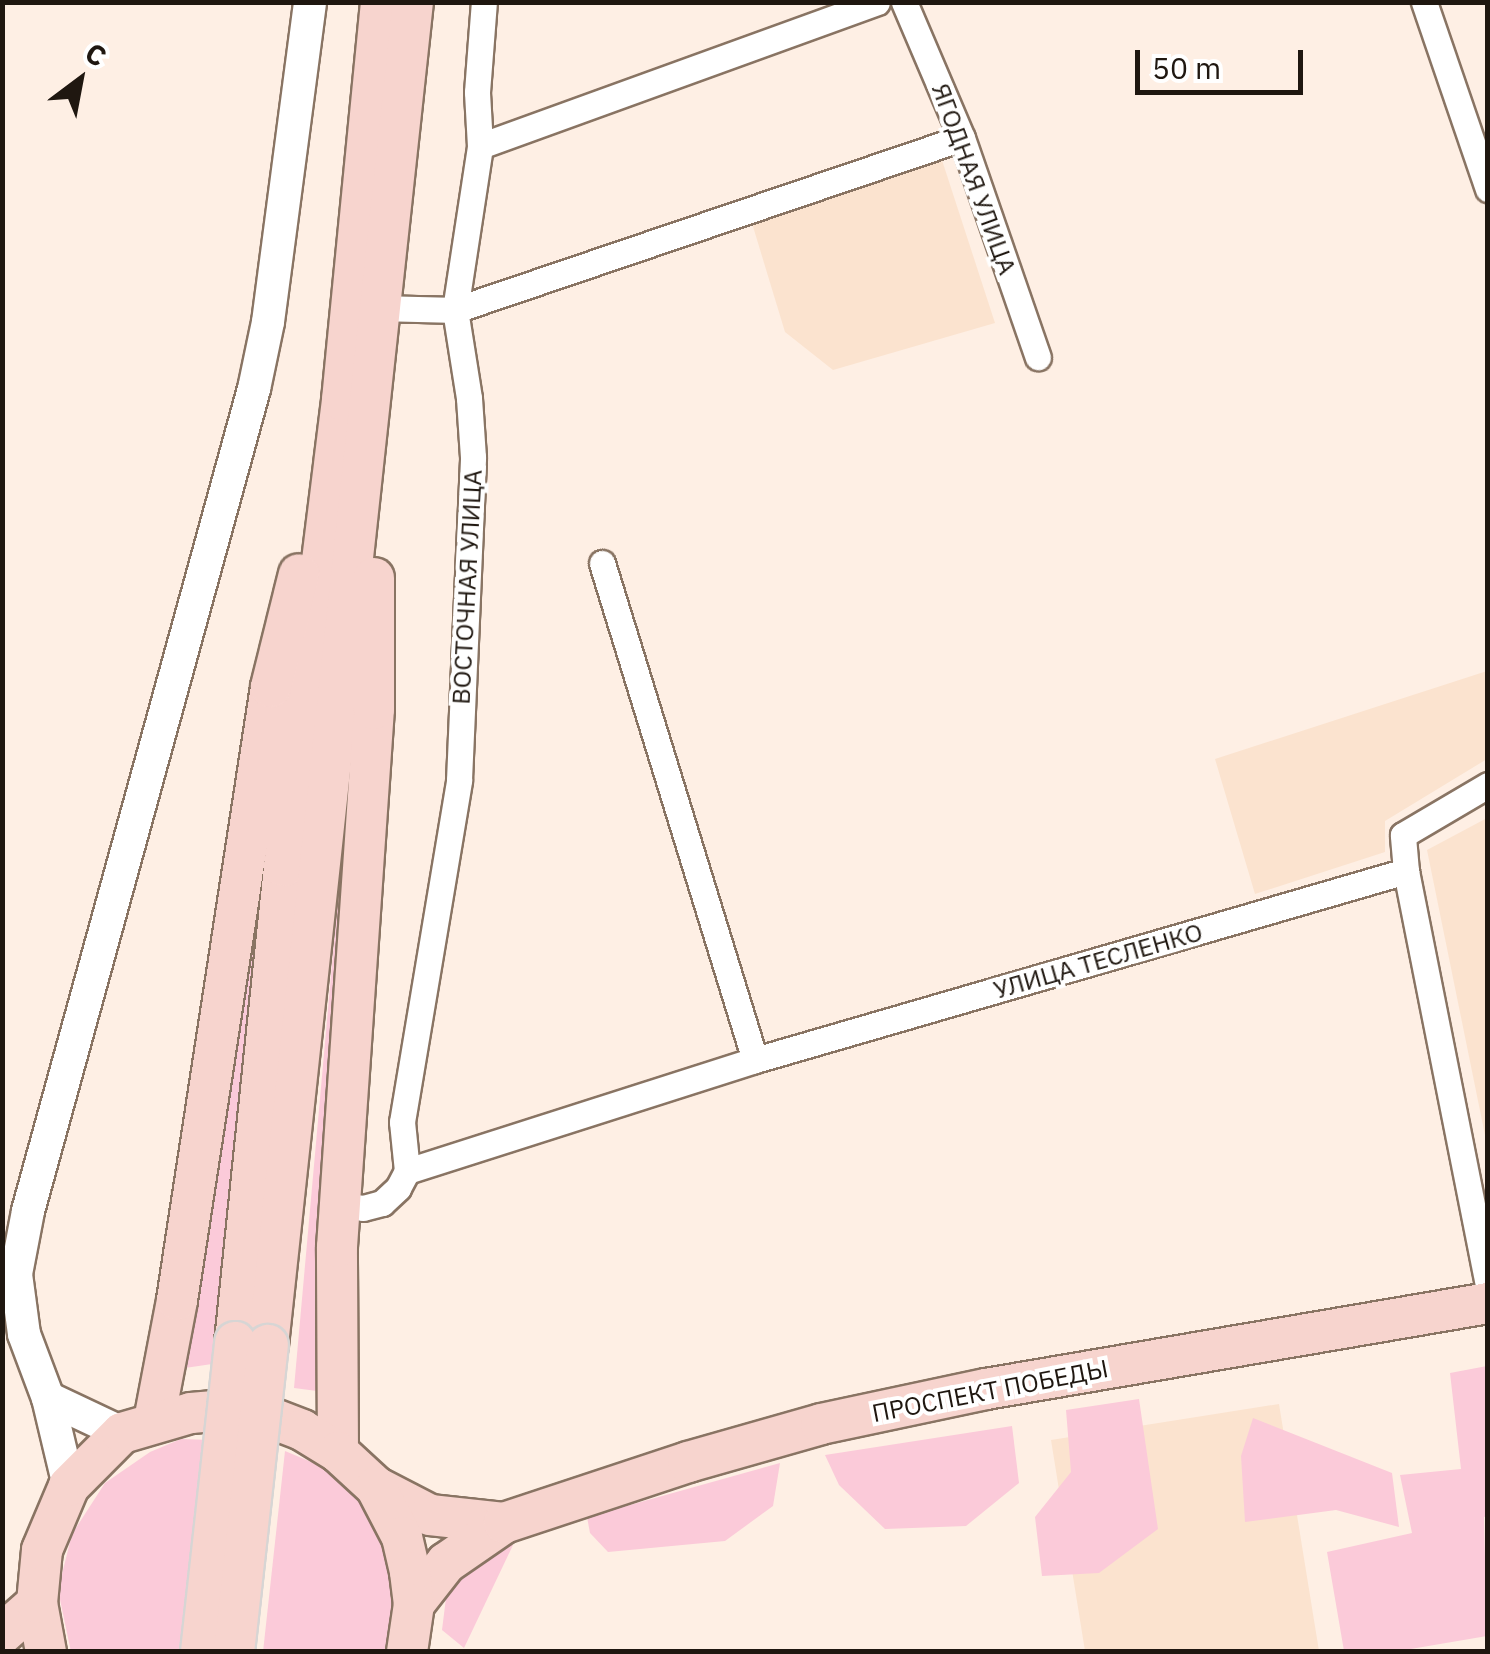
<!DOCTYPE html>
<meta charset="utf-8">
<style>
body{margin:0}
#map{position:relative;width:1490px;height:1654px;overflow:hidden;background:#feefe4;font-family:"IBM Plex Sans",sans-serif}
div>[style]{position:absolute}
.built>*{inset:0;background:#fbe3cf}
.green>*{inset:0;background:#fbcad9}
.roads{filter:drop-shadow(2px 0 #897463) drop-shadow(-2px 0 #897463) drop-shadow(0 2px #897463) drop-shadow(0 -2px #897463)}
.minor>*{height:25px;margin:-12.5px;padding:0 12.5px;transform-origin:12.5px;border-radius:12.5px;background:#fff}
.tertiary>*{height:32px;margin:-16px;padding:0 16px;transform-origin:16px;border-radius:16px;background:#fff}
.primary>*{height:40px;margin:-20px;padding:0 20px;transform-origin:20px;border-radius:20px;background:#f7d4ce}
.bridges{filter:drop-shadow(2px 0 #d7d5d4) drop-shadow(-2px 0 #d7d5d4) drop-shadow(0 2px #d7d5d4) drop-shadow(0 -2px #d7d5d4)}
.primary-bridge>*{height:40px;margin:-20px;padding:0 20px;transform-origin:20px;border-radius:20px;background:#f7d4ce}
span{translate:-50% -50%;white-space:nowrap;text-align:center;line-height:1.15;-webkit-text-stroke:8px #fff;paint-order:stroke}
.street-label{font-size:25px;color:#1f1710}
.frame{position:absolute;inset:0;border:5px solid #1f1710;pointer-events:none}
.north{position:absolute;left:30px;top:30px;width:100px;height:100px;-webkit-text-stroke:8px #fff;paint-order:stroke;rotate:32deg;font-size:28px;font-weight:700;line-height:40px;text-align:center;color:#1f1710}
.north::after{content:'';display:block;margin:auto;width:35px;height:45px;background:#1f1710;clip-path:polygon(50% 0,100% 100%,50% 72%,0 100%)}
.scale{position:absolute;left:1135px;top:50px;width:168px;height:45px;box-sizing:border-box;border:5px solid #1f1710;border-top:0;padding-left:12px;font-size:30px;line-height:35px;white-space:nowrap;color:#1f1710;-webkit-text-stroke:8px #fff;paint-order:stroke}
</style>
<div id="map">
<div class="built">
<i style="clip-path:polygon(940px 154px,995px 323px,833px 370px,785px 332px,748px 210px)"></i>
<i style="clip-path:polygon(1487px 671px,1487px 759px,1385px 821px,1385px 852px,1255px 894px,1215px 759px)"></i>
<i style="clip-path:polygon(1487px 818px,1487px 1145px,1427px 850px)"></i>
<i style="clip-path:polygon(1279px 1404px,1319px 1651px,1085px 1651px,1051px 1440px)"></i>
</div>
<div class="green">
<i style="clip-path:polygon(291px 694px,219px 1363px,178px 1369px)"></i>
<i style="clip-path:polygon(352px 742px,325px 1392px,294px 1388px)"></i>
<i style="clip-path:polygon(1487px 1366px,1488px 1516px,1484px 1517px,1487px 1636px,1399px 1651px,1344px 1651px,1327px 1552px,1412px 1533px,1400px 1475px,1461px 1469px,1450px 1373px)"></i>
<i style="clip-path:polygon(1139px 1399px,1158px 1529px,1099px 1573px,1042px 1576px,1035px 1517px,1071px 1472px,1066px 1410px)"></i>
<i style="clip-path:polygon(1253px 1418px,1392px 1473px,1399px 1527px,1336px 1510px,1245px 1522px,1241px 1456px)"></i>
<i style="clip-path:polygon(1012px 1426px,1019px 1483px,966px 1526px,885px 1529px,839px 1485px,825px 1455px)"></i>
<i style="clip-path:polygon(181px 1439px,212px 1440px,189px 1651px,71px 1652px,58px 1590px,72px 1534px,105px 1483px,150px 1452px)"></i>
<i style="clip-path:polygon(285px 1451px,328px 1469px,374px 1514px,395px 1578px,388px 1651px,263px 1652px)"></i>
<i style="clip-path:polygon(780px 1463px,773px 1506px,725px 1541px,608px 1552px,590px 1533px,587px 1517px)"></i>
<i style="clip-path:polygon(491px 1541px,513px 1545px,464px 1648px,442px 1630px,446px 1598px,455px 1576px)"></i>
</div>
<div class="roads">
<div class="minor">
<i style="left:904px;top:2px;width:148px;rotate:66.9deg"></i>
<i style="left:962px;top:138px;width:232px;rotate:70.9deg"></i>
<i style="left:1424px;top:2px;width:198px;rotate:71.1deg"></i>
<i style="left:480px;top:146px;width:422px;rotate:-19.9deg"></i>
<i style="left:380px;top:308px;width:75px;rotate:1.5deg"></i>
<i style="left:455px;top:310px;width:535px;rotate:-18.74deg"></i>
<i style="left:602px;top:563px;width:520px;rotate:72.89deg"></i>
<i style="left:1406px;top:871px;width:423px;rotate:78.8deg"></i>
<i style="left:407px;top:1171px;width:49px;rotate:-95.8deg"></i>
<i style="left:402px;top:1122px;width:347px;rotate:-80.5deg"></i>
<i style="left:459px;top:780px;width:323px;rotate:-87.5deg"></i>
<i style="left:473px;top:457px;width:59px;rotate:-93.9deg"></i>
<i style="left:469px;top:398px;width:89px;rotate:-99deg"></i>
<i style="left:455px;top:310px;width:166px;rotate:-81.3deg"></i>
<i style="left:480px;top:146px;width:54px;rotate:-93.2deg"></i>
<i style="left:477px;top:92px;width:90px;rotate:-85.6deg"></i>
<i style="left:340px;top:1205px;width:23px;rotate:7deg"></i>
<i style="left:363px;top:1208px;width:20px;rotate:-15deg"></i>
<i style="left:382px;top:1203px;width:22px;rotate:-43deg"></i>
<i style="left:398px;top:1188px;width:19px;rotate:-62deg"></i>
<i style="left:407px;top:1171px;width:365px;rotate:-17.7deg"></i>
<i style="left:755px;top:1060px;width:678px;rotate:-16.19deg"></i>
<i style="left:1406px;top:871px;width:36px;rotate:-95deg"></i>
<i style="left:1403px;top:835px;width:99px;rotate:-30.5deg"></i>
</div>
<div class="tertiary">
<i style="left:48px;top:1398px;width:82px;rotate:25.3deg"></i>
<i style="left:69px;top:1486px;width:90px;rotate:-103.4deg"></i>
<i style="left:48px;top:1398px;width:68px;rotate:-110.6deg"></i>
<i style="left:24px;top:1334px;width:61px;rotate:-97.6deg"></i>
<i style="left:16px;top:1274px;width:64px;rotate:-79.2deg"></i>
<i style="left:28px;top:1211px;width:853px;rotate:-74.63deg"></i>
<i style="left:254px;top:389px;width:68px;rotate:-78.2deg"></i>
<i style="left:268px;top:322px;width:323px;rotate:-82.5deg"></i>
</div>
<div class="primary">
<i style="left:235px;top:1342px;width:479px;rotate:-84.1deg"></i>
<i style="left:284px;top:866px;width:470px;rotate:-82.9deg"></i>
<i style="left:342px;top:400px;width:400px;rotate:-84.4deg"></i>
<i style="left:268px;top:1345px;width:1351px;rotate:-83.84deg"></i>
<i style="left:154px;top:1421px;width:123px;rotate:-79.2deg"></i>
<i style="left:177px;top:1300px;width:620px;rotate:-81.28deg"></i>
<i style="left:271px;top:687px;width:116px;rotate:-76.1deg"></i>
<i style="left:338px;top:1452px;width:205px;rotate:-90.3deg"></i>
<i style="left:337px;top:1247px;width:539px;rotate:-86.07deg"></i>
<i style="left:374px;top:709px;width:131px;rotate:-90deg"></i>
<i style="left:376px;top:1487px;width:61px;rotate:27.4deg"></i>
<i style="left:430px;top:1515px;width:74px;rotate:6.2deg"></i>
<i style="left:414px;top:1604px;width:52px;rotate:-52deg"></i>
<i style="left:446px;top:1563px;width:70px;rotate:-34.6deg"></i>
<i style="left:504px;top:1523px;width:194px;rotate:-18.3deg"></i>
<i style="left:688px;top:1462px;width:138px;rotate:-15.9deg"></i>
<i style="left:821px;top:1424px;width:169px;rotate:-12deg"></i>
<i style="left:986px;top:1389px;width:509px;rotate:-9.72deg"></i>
<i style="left:2px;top:1634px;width:47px;rotate:-41.5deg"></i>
<i style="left:46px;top:1652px;width:50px;rotate:-100.4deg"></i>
<i style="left:37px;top:1603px;width:53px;rotate:-84.6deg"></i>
<i style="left:42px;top:1550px;width:69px;rotate:-67.1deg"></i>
<i style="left:69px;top:1486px;width:75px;rotate:-45deg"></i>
<i style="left:122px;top:1433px;width:72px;rotate:-16.2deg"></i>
<i style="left:191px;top:1413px;width:32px;rotate:-5deg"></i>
<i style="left:223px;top:1410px;width:43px;rotate:7.9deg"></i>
<i style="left:266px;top:1416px;width:39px;rotate:21deg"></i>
<i style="left:302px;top:1430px;width:42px;rotate:31.4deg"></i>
<i style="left:338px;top:1452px;width:52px;rotate:42.6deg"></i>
<i style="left:376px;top:1487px;width:56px;rotate:62.5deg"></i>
<i style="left:402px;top:1537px;width:36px;rotate:77deg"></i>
<i style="left:410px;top:1572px;width:32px;rotate:83deg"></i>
<i style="left:414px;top:1604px;width:49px;rotate:98.3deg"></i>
</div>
</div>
<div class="bridges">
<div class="primary-bridge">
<i style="left:201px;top:1652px;width:312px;rotate:-83.7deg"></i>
<i style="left:234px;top:1652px;width:309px;rotate:-83.7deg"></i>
</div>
</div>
<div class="street-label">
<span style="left:974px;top:179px;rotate:70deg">ЯГОДНАЯ УЛИЦА</span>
<span style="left:467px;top:587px;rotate:-87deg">ВОСТОЧНАЯ УЛИЦА</span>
<span style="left:1098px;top:961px;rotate:-16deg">УЛИЦА ТЕСЛЕНКО</span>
<span style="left:990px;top:1391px;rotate:-11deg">ПРОСПЕКТ ПОБЕДЫ</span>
</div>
<div class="frame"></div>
<div class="north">С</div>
<div class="scale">50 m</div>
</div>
